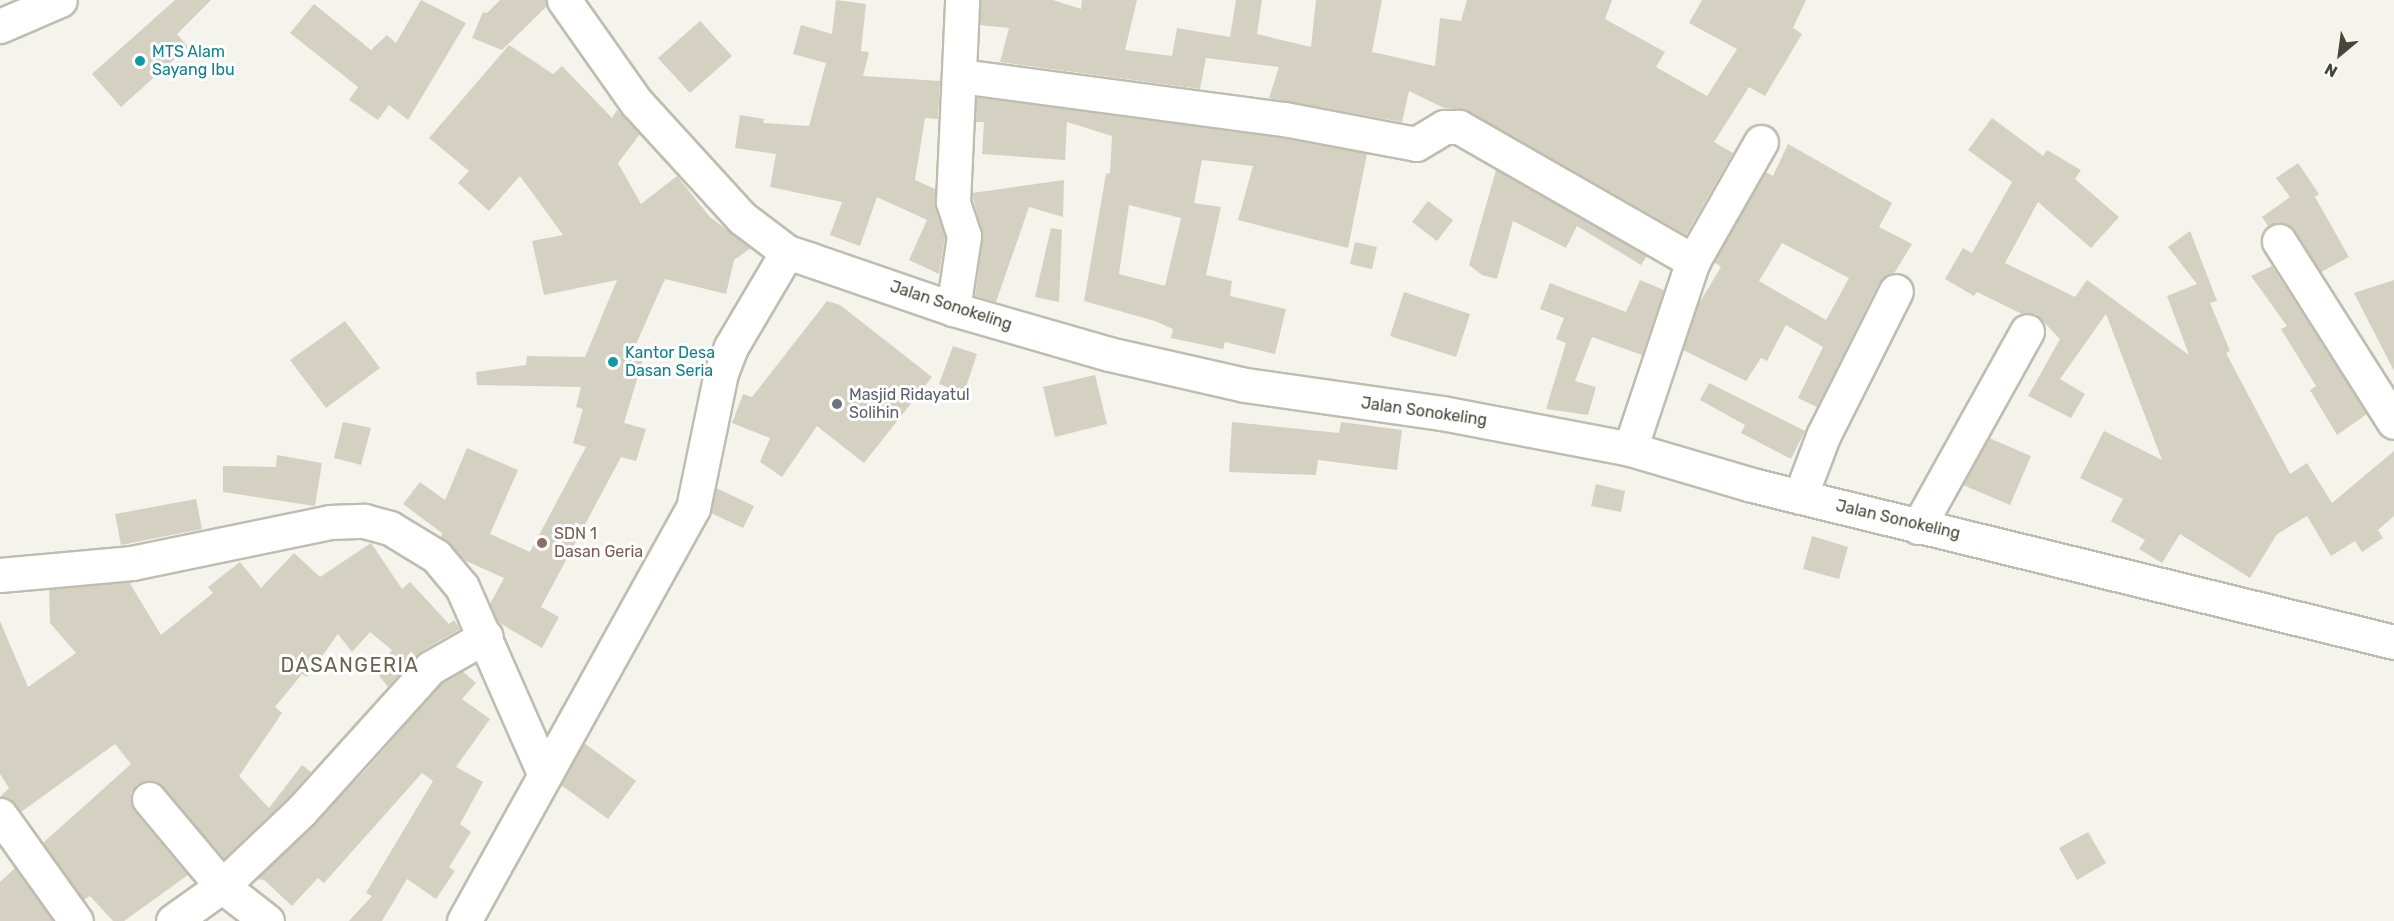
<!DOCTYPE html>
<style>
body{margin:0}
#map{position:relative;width:2394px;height:921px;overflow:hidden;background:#f4f3ec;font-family:Rubik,sans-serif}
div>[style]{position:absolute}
.building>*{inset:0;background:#d5d1c2}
.roads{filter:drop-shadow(2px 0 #bfbdaf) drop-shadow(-2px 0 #bfbdaf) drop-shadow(0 2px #bfbdaf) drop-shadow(0 -2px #bfbdaf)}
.minor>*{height:33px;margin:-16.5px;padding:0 16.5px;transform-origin:16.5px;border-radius:16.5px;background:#fff}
.dots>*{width:16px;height:16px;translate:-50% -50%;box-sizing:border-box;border:3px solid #fff;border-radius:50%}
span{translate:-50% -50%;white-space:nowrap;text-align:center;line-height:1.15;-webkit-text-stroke:6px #fff;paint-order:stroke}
.culture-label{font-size:16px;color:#0d838f}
.left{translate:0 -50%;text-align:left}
.street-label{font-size:16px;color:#48453a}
.worship-label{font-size:16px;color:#5b616d}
.education-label{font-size:16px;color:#785e54}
.quarter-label{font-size:20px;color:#6a6552;letter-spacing:1.5px}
.north{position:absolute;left:2310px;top:24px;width:60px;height:60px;-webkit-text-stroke:4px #fff;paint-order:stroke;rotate:209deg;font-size:16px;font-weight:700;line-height:24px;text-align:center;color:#48453a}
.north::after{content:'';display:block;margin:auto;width:21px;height:27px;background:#48453a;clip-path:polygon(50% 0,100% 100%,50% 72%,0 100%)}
</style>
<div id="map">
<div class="building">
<i style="clip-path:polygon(175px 0,211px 0,177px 34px,188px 47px,121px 107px,92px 74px)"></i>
<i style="clip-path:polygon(421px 0,466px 23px,408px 120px,389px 105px,378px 120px,349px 100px,358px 87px,290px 33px,314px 4px,371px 50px,387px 35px,396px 43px)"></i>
<i style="clip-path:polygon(500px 0,546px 0,547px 6px,502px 50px,472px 38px,483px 12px,487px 13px)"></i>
<i style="clip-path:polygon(836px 0,866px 4px,861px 51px,869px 52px,863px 76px,940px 81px,938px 119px,925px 118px,915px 180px,935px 189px,945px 238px,939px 274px,909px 260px,927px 220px,877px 197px,860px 246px,830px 235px,842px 202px,770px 187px,776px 154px,735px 148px,740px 115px,764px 119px,763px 123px,809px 126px,826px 63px,793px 54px,801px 25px,832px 34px)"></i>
<i style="clip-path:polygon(981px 0,1053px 0,1081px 9px,1082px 0,1137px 0,1125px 50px,1172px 56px,1177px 28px,1230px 37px,1236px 0,1262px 0,1257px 34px,1311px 47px,1316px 0,1382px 0,1372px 52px,1435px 66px,1440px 18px,1461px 21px,1467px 0,1612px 0,1605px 19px,1665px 52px,1656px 67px,1707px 96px,1737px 49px,1689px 23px,1702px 0,1806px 0,1793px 28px,1802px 34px,1765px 96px,1749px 87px,1714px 142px,1733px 153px,1686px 235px,1468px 111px,1444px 108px,1409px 91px,1402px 122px,1269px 98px,1279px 67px,1206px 58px,1200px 89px,1000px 62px,1009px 28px,980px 25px)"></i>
<i style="clip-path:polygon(700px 21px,732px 56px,690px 93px,658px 58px)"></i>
<i style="clip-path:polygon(509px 45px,553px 74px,562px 66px,612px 118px,617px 110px,640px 134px,618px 163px,641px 204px,677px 176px,710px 217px,751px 248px,734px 260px,726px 294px,665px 279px,632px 353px,644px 356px,624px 423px,646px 429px,636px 461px,621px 457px,541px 607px,559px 617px,542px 648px,498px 622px,490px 604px,504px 578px,464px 560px,441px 537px,442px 533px,403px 504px,420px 482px,445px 500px,467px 448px,518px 470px,490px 534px,530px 552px,586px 447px,573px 443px,583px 409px,576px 407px,581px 387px,477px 385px,476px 372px,526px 365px,527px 356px,585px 357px,617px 280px,544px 295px,532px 241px,563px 235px,520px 176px,489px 211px,458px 183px,469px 171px,429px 138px)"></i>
<i style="clip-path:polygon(evenodd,976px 97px,1281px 138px,1386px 157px,1367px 154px,1348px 248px,1238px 220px,1253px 166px,1202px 160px,1194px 203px,1221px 207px,1206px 275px,1232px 281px,1230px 296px,1286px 309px,1275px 354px,1225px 342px,1223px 349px,1171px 338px,1173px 329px,1155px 321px,1084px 301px,1106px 174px,1110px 173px,1112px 136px,1067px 122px,1065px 160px,982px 154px,984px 122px,975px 122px,976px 97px,1129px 205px,1181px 218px,1165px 286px,1119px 274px,1129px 205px)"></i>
<i style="clip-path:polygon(1992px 118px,2043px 156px,2047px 150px,2081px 170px,2075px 179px,2119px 217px,2091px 248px,2038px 202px,2005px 263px,2075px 297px,2087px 280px,2189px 355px,2167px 296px,2197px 284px,2168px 247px,2190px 231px,2217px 301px,2210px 303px,2230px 351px,2226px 353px,2290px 474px,2307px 463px,2332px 503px,2394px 451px,2394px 516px,2378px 530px,2383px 538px,2362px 552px,2355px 541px,2331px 556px,2307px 516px,2277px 534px,2250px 578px,2180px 534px,2162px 563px,2139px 549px,2145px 540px,2111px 521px,2123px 499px,2080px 478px,2104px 431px,2162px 460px,2106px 314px,2060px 379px,2085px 394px,2071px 418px,2028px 396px,2060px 339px,2036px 314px,2022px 314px,1977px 292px,1974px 296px,1945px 279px,1963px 248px,1972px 253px,2012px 182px,1968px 150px)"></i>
<i style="clip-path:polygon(evenodd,1788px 144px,1892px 203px,1879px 227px,1912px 244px,1895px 272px,1879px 283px,1817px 407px,1798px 398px,1823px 347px,1786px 325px,1767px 361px,1761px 358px,1746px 381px,1683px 350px,1698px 305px,1721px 267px,1714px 262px,1766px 172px,1773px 176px,1788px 144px,1782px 243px,1849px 278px,1826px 320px,1759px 281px,1782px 243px)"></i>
<i style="clip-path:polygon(2298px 163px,2319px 194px,2315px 197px,2349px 257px,2321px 272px,2294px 230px,2279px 222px,2268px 226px,2262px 217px,2290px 197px,2276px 178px)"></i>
<i style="clip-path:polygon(1496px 170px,1647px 256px,1641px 265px,1577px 226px,1566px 248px,1513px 221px,1497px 279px,1482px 275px,1469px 265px)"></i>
<i style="clip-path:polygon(1064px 180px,1063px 217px,1029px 207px,996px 302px,975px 296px,983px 238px,972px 193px)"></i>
<i style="clip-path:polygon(1428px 201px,1453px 220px,1437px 241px,1412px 222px)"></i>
<i style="clip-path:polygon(1051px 228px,1062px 230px,1059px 302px,1035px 297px)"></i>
<i style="clip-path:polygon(1355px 242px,1377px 247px,1372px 269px,1350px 264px)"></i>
<i style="clip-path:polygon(2272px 266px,2367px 414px,2337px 435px,2310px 390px,2316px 386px,2281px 329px,2287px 326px,2251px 276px)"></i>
<i style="clip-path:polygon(1640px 280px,1664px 290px,1642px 355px,1592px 337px,1575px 381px,1596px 387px,1588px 415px,1546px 409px,1566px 343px,1556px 339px,1564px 318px,1540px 309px,1550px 283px,1626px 312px)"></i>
<i style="clip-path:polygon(2394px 280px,2394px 371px,2354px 293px)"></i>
<i style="clip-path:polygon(1404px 292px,1470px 314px,1456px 357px,1390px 336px)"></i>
<i style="clip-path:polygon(827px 301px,840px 305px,932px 377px,864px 463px,817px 426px,782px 477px,760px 462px,770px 438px,732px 423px,743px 394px,752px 397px)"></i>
<i style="clip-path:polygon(345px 321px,380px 368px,326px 408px,290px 360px)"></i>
<i style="clip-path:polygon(953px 346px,977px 354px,964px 393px,939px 384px)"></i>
<i style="clip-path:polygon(1095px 375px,1107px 424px,1055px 437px,1043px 387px)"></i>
<i style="clip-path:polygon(1709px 383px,1805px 431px,1791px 459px,1741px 433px,1745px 425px,1700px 400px)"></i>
<i style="clip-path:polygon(343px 422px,371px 428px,361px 465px,334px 458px)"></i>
<i style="clip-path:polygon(1232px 422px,1339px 433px,1341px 422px,1402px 430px,1397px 470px,1318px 460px,1316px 475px,1229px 472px)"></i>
<i style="clip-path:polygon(1989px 438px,2031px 456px,2010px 505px,1963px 485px)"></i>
<i style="clip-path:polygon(277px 455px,322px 463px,315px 506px,223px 492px,223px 466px,276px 467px)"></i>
<i style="clip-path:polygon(1596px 484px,1625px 491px,1621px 512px,1591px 506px)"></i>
<i style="clip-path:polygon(716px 488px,754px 506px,743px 528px,711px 513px)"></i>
<i style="clip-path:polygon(196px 499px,202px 529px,121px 545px,115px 514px)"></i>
<i style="clip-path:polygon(1812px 536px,1848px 547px,1839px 579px,1803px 569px)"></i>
<i style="clip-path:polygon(371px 543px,402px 589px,410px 582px,449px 624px,454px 620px,460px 629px,420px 652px,388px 687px,376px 672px,392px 650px,370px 632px,352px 652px,338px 634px,307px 677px,302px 674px,275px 707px,282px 713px,239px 776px,269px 808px,302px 765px,311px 772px,288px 798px,224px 859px,163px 787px,146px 781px,137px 784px,131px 793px,134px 811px,188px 875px,124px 921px,113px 921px,90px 896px,84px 900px,43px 843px,131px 764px,115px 744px,21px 812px,0 797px,9px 788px,0 774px,0 621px,28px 687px,76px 653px,50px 623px,49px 589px,129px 582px,161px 635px,213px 593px,208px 587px,240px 562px,261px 588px,294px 553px,320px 577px)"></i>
<i style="clip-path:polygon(462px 671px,476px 683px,462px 699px,490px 719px,456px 767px,483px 782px,460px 824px,471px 832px,449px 867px,455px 871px,436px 899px,407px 879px,382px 921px,349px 921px,372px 896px,366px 893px,433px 781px,422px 773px,324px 883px,318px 878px,292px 906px,264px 880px,257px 879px,364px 772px,442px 683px)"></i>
<i style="clip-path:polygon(584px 743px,636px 781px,608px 819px,561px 785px)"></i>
<i style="clip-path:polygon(2088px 832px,2106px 863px,2077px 880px,2059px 848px)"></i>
<i style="clip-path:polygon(15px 868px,53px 921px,0 921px,0 882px)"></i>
</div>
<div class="roads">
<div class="minor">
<i style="left:564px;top:0;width:125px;rotate:54.8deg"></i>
<i style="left:636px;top:102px;width:157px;rotate:47.6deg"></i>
<i style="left:742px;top:218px;width:56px;rotate:37.1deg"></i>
<i style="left:787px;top:252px;width:25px;rotate:18deg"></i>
<i style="left:811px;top:260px;width:150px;rotate:19deg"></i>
<i style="left:953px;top:309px;width:162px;rotate:16.1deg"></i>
<i style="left:1109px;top:354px;width:139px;rotate:12.8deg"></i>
<i style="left:1245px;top:385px;width:199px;rotate:8.1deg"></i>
<i style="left:1442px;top:413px;width:191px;rotate:10.8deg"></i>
<i style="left:1630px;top:449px;width:127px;rotate:16.4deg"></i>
<i style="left:1752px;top:485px;width:661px;rotate:13.74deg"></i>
<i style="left:0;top:26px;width:65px;rotate:-23.4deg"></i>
<i style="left:961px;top:76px;width:326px;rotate:7.6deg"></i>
<i style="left:1284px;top:119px;width:134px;rotate:10.7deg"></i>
<i style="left:1416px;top:144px;width:33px;rotate:-31deg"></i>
<i style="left:1444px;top:127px;width:15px"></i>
<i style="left:1459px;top:127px;width:270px;rotate:29.8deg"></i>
<i style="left:2279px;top:241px;width:214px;rotate:57.6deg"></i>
<i style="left:953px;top:309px;width:74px;rotate:-81.4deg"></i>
<i style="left:964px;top:236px;width:36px;rotate:-108deg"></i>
<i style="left:953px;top:202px;width:202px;rotate:-87.4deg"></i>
<i style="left:1630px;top:449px;width:198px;rotate:-71.5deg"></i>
<i style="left:1693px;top:261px;width:137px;rotate:-60.3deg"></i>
<i style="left:1800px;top:497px;width:65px;rotate:-69.3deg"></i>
<i style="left:1823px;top:436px;width:162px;rotate:-63.3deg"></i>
<i style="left:1918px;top:527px;width:224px;rotate:-60.9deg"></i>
<i style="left:0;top:575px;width:133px;rotate:-5.2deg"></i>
<i style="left:132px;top:563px;width:202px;rotate:-11.7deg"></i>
<i style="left:330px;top:522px;width:34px;rotate:-2deg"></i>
<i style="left:364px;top:521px;width:27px;rotate:15deg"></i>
<i style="left:390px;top:528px;width:54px;rotate:31.3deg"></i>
<i style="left:436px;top:556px;width:40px;rotate:50deg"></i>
<i style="left:462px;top:587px;width:201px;rotate:66.2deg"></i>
<i style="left:149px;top:799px;width:114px;rotate:50deg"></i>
<i style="left:222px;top:886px;width:109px;rotate:-43.5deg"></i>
<i style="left:301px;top:811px;width:193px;rotate:-47.9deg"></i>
<i style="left:430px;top:668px;width:64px;rotate:-29.7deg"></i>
<i style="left:0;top:815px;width:130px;rotate:54.4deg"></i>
<i style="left:173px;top:921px;width:60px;rotate:-35.5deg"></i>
<i style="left:222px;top:886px;width:57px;rotate:37.9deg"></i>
<i style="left:464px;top:921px;width:472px;rotate:-61deg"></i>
<i style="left:693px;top:508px;width:138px;rotate:-78.3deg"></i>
<i style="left:721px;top:373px;width:28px;rotate:-69deg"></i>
<i style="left:731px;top:347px;width:110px;rotate:-59.5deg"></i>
</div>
</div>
<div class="dots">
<i style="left:140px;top:61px;background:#0f9aa8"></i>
<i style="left:613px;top:362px;background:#0f9aa8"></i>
<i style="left:837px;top:404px;background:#6b7280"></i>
<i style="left:542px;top:543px;background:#8d6e63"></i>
</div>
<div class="culture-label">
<span class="left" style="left:152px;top:61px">MTS Alam<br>Sayang Ibu</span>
<span class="left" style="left:625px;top:362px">Kantor Desa<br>Dasan Seria</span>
</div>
<div class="street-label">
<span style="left:951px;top:306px;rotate:18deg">Jalan Sonokeling</span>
<span style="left:1424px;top:412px;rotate:8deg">Jalan Sonokeling</span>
<span style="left:1898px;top:520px;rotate:13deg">Jalan Sonokeling</span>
</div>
<div class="worship-label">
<span class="left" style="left:849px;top:404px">Masjid Ridayatul<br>Solihin</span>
</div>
<div class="education-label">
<span class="left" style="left:554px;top:543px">SDN 1<br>Dasan Geria</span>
</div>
<div class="quarter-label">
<span style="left:350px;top:665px">DASANGERIA</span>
</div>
<div class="north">N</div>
</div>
